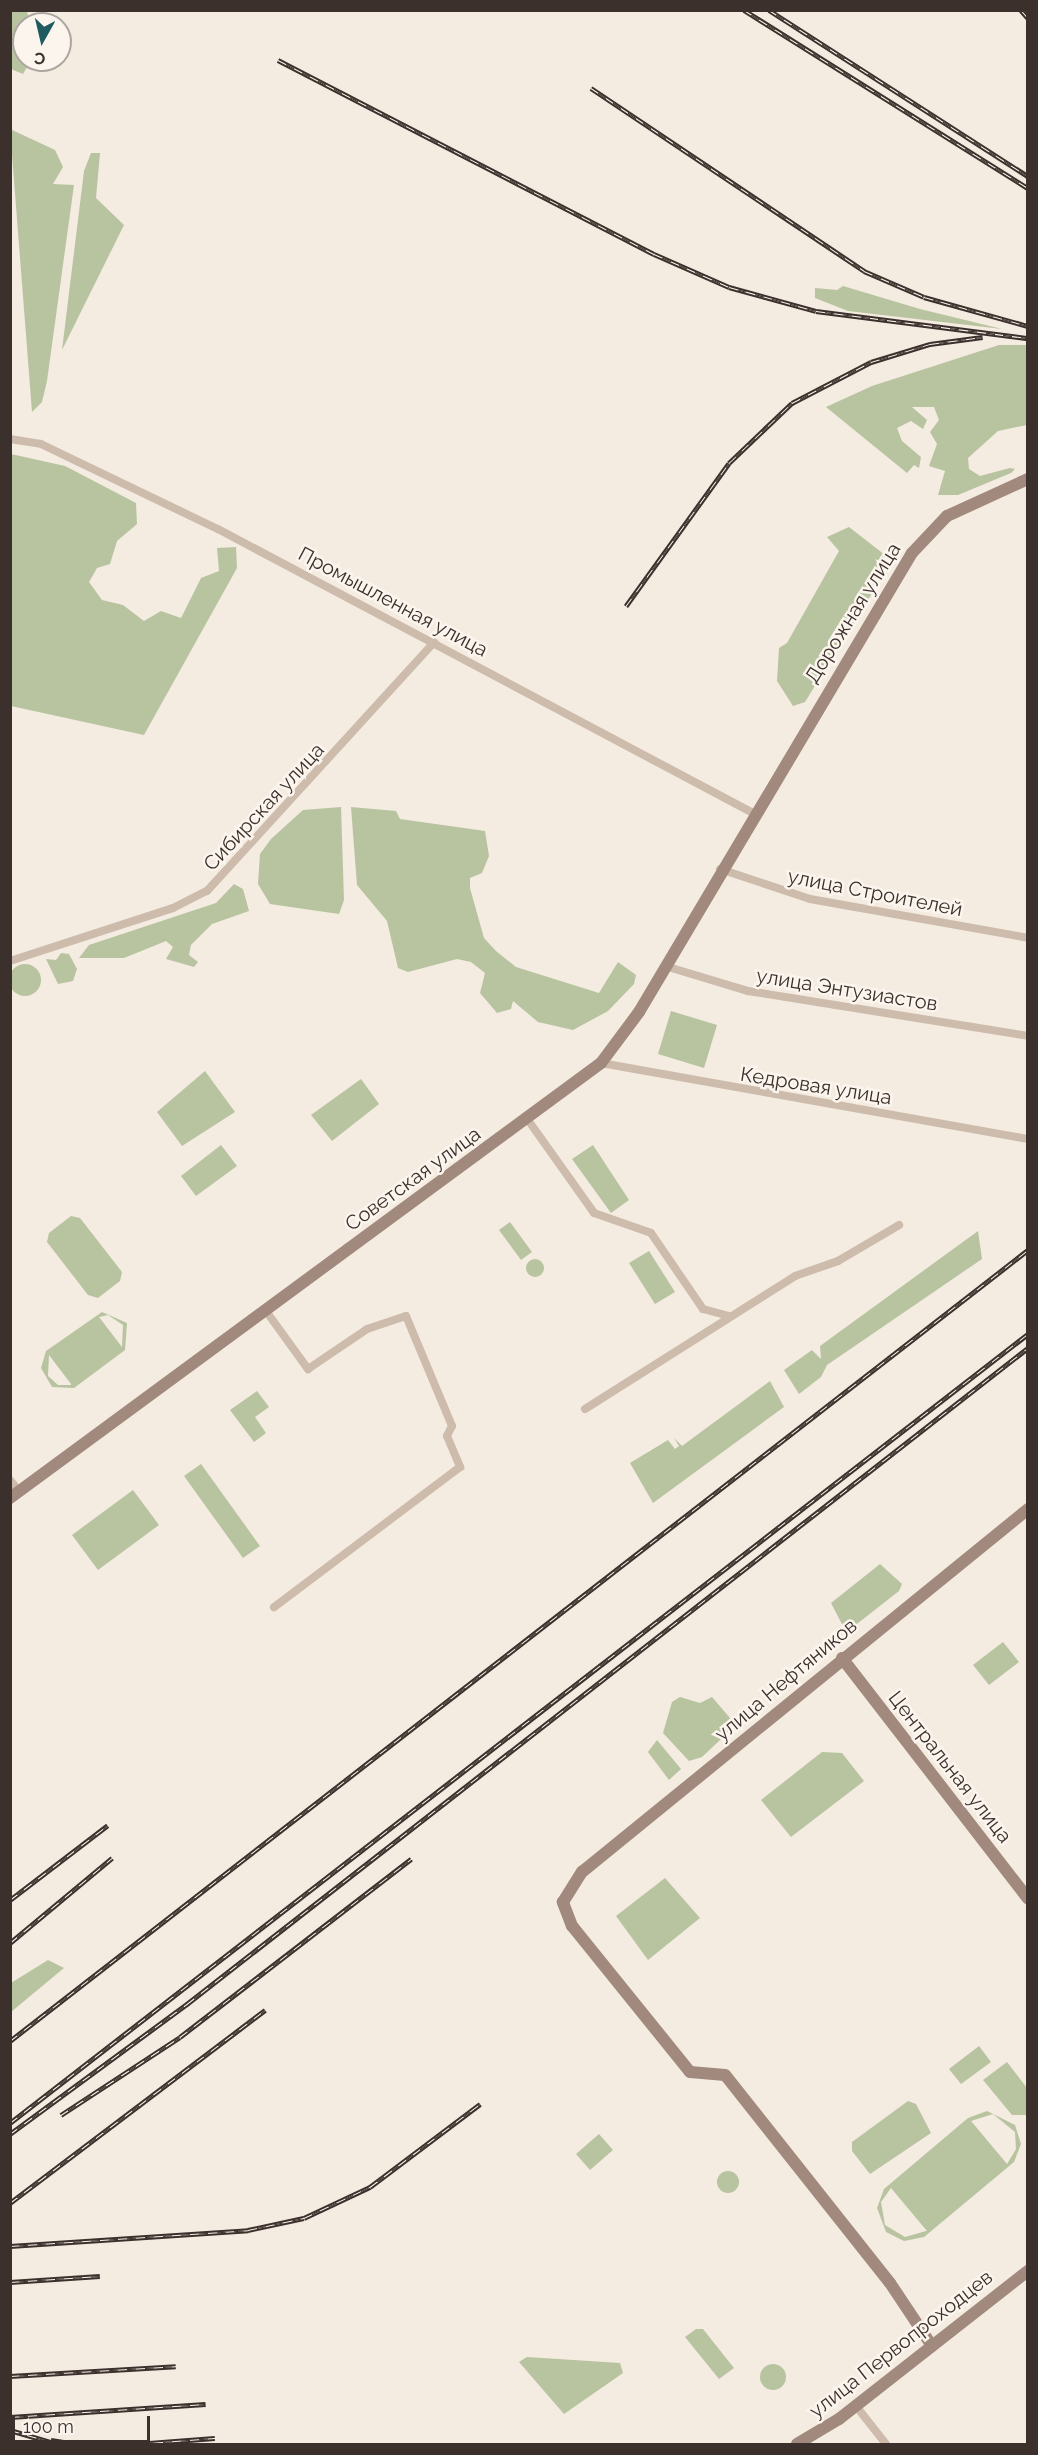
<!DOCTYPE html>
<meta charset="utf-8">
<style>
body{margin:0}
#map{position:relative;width:1038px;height:2455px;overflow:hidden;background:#f4ebe1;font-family:Raleway,sans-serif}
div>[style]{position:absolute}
.green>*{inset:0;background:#b8c4a0}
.round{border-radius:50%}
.street>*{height:8px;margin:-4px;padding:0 4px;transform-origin:4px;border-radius:4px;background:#cdbbac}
.secondary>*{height:12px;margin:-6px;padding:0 6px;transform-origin:6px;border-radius:6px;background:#a18a7d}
.rail>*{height:5px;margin-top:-2.5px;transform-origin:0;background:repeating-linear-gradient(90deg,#fbf5ee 0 9px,#3b302b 0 18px);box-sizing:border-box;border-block:2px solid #3b302b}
span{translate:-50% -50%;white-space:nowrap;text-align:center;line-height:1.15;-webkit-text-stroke:5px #fbf5ee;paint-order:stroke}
.street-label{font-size:20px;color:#3b302b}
.frame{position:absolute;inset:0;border:12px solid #3b302b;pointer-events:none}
.north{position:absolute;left:12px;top:12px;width:60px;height:60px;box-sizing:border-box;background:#fbf5ee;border:2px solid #aea6a0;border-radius:50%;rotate:188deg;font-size:16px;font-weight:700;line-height:24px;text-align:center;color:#3b302b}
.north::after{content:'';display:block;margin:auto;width:21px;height:27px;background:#1f5a5e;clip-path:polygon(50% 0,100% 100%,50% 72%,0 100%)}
.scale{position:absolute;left:12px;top:2416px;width:138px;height:27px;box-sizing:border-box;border:3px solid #3b302b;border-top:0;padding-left:8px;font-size:18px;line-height:21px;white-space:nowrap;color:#3b302b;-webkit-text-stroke:4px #fbf5ee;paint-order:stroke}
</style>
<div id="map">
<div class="green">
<i style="clip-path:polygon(10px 11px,27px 11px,30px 24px,24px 24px,24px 60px,31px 60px,23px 74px,11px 69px)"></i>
<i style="clip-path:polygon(10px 129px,55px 150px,63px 167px,53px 184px,74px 185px,47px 381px,42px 402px,32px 412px)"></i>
<i style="clip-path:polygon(91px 153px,100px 153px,96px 198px,124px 225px,62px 350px,84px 171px)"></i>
<i style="clip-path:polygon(843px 286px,920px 309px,1002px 329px,848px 311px,815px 298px,815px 288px,837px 290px)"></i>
<i style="clip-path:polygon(999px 345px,1027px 345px,1027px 425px,998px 431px,968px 458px,969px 469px,980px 476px,1010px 468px,1015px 469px,1011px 473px,958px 495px,938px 495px,945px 471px,929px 466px,937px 444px,930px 432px,939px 420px,934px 407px,912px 407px,927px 420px,923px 429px,911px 421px,897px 428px,902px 441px,921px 457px,919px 468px,914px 465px,907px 473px,826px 407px,872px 386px)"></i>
<i style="clip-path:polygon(11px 454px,65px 466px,136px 503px,137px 524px,117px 541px,110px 564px,97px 568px,89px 582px,102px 600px,123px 605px,144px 621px,161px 611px,181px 618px,201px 578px,219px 571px,217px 548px,236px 547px,237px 568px,144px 735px,11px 706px)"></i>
<i style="clip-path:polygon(849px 527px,885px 555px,884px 574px,805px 702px,793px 706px,777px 681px,779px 648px,787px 643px,839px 551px,827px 537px)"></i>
<i style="clip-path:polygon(341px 807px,344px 900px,339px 914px,270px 904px,258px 884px,260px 854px,271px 839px,303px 810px)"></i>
<i style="clip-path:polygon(351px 807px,396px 811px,400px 819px,485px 831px,489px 856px,482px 873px,470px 878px,470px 888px,484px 938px,496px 951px,516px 967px,599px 993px,618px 962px,636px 975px,634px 984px,608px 1011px,573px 1030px,538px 1022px,513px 1001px,511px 1009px,497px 1013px,480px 993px,485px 973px,471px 962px,457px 959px,408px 972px,398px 968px,387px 921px,357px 885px)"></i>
<i style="clip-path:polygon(234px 884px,243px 889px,249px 911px,212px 924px,191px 945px,189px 955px,198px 962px,194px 967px,166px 959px,173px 947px,166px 941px,124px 958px,79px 958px,89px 945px,216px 903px)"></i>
<i style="clip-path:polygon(61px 953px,69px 954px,77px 969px,73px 981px,58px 984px,46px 959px,56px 960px)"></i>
<i class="round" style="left:9px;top:964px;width:32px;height:32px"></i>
<i style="clip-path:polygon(671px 1011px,717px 1025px,704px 1068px,658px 1054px)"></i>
<i style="clip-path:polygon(205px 1071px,235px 1112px,182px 1146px,157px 1112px)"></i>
<i style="clip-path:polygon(361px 1079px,379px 1104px,332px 1141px,311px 1115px)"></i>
<i style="clip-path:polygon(221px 1145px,237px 1166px,196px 1196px,181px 1176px)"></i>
<i style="clip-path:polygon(593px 1145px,629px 1200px,611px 1213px,572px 1159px)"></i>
<i style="clip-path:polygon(71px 1216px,80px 1218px,122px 1272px,120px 1281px,98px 1298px,88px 1295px,47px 1242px,49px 1233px)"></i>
<i style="clip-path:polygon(510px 1222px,532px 1252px,521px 1260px,499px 1230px)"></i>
<i style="clip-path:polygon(978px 1231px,982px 1259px,827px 1365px,821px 1377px,799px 1394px,784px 1370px,812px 1350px,821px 1359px,820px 1346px)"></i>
<i style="clip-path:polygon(649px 1251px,675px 1292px,655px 1304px,629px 1263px)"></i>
<i class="round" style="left:526px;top:1259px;width:18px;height:18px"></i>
<i style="clip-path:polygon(evenodd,102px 1312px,127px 1323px,125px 1350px,74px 1388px,52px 1387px,41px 1368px,46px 1351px,102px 1312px,108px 1315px,123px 1325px,122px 1347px,99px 1317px,108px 1315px,102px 1312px,49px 1355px,71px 1384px,71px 1385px,58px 1385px,48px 1376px,49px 1355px)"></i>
<i style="clip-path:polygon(770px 1381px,784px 1407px,653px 1503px,630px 1463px,668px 1440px,675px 1449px,679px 1446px,674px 1438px,682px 1446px)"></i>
<i style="clip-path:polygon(257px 1391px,269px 1407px,255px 1417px,266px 1433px,254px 1442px,230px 1410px)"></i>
<i style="clip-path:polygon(201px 1464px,260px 1546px,243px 1558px,184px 1476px)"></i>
<i style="clip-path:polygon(133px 1490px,159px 1525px,98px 1570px,72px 1535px)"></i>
<i style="clip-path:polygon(880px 1564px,902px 1584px,899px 1591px,853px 1627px,844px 1628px,831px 1603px)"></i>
<i style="clip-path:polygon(1003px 1642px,1019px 1662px,989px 1685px,973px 1665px)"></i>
<i style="clip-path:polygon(680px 1697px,700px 1703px,712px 1697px,736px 1725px,702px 1757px,689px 1761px,663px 1733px,672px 1702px)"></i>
<i style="clip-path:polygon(657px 1740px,681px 1769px,669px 1780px,648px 1752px)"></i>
<i style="clip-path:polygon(822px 1752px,842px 1753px,864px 1781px,791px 1837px,761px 1800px)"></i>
<i style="clip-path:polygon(665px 1878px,700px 1918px,648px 1960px,616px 1916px)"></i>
<i style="clip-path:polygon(48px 1960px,64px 1968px,11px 2012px,11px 1983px)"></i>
<i style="clip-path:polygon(979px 2046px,991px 2062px,961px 2084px,949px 2069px)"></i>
<i style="clip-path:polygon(1007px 2062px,1027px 2088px,1027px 2115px,1012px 2115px,983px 2080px)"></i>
<i style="clip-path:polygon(908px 2101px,916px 2104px,931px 2133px,870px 2174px,852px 2151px,852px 2142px)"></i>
<i style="clip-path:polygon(evenodd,987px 2111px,1015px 2125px,1021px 2144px,1014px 2162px,924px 2237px,904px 2241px,886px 2232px,877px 2208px,884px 2189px,968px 2118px,987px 2111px,993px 2114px,1015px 2132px,1016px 2149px,1007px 2164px,971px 2121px,993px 2114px,987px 2111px,891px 2188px,927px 2231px,926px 2231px,905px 2237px,885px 2225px,881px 2202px,891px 2188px)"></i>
<i style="clip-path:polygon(599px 2134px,613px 2150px,590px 2170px,576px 2154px)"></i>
<i class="round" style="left:717px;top:2171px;width:22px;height:22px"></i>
<i style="clip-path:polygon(696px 2329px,703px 2329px,734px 2368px,719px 2379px,685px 2337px)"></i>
<i style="clip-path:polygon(527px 2357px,620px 2363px,623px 2373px,564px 2414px,519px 2362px)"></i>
<i class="round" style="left:760px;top:2364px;width:26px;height:26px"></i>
</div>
<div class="street">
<i style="left:10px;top:439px;width:31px;rotate:9deg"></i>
<i style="left:41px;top:444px;width:196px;rotate:25.7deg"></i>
<i style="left:218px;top:529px;width:606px;rotate:27.96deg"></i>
<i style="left:720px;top:869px;width:95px;rotate:18.4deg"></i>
<i style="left:810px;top:899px;width:221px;rotate:10.1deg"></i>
<i style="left:10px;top:961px;width:171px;rotate:-18deg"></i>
<i style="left:173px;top:908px;width:38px;rotate:-27deg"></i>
<i style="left:207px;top:891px;width:337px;rotate:-47.6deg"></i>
<i style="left:665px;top:966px;width:87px;rotate:16.8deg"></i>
<i style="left:748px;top:991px;width:284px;rotate:9.1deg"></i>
<i style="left:601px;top:1063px;width:434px;rotate:10.1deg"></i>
<i style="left:528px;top:1120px;width:114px;rotate:54.6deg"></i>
<i style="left:594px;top:1213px;width:60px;rotate:19.3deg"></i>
<i style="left:651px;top:1233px;width:92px;rotate:55.6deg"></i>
<i style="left:703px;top:1309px;width:28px;rotate:15deg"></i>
<i style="left:266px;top:1311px;width:72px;rotate:54.1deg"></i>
<i style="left:308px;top:1369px;width:71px;rotate:-34.1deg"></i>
<i style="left:367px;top:1329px;width:41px;rotate:-18.4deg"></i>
<i style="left:406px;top:1316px;width:119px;rotate:67.3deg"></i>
<i style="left:452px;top:1426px;width:11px;rotate:117deg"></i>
<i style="left:447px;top:1436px;width:34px;rotate:67deg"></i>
<i style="left:460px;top:1467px;width:233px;rotate:143deg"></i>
<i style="left:585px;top:1409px;width:249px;rotate:-32.3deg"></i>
<i style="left:795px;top:1276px;width:46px;rotate:-19.2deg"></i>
<i style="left:838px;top:1261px;width:71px;rotate:-30.5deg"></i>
<i style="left:10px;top:1480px;width:16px;rotate:50deg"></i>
<i style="left:856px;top:2406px;width:48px;rotate:51.7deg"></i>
</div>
<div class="secondary">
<i style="left:10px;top:1498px;width:734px;rotate:-36.35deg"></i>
<i style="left:601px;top:1063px;width:64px;rotate:-53.3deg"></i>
<i style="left:639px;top:1012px;width:534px;rotate:-59.26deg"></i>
<i style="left:912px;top:553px;width:51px;rotate:-46.6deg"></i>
<i style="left:947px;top:516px;width:89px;rotate:-24.6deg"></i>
<i style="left:842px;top:1658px;width:304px;rotate:52.3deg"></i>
<i style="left:932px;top:2346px;width:76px;rotate:-123.7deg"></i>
<i style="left:890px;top:2283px;width:265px;rotate:-128.4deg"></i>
<i style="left:725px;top:2075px;width:35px;rotate:-175deg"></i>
<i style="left:690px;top:2072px;width:188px;rotate:-128.9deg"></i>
<i style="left:572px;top:1926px;width:26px;rotate:-111deg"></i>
<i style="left:563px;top:1902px;width:36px;rotate:-58deg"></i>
<i style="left:582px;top:1872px;width:575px;rotate:-39.14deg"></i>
<i style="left:797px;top:2444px;width:49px;rotate:-30.8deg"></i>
<i style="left:839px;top:2419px;width:240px;rotate:-38.1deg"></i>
</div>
<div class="rail">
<i style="left:744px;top:10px;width:335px;rotate:32.1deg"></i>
<i style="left:769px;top:10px;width:308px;rotate:32.7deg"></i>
<i style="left:1021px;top:10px;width:11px;rotate:49deg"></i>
<i style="left:278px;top:60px;width:423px;rotate:27.3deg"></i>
<i style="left:654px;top:254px;width:82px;rotate:23.7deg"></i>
<i style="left:729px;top:287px;width:90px;rotate:15.4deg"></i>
<i style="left:816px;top:311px;width:214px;rotate:7.3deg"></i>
<i style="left:591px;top:88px;width:329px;rotate:33.8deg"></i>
<i style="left:864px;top:271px;width:65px;rotate:23.4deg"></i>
<i style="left:924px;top:297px;width:108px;rotate:15.6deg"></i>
<i style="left:626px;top:606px;width:176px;rotate:-54.2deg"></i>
<i style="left:729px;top:463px;width:87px;rotate:-43.6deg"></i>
<i style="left:792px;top:403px;width:89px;rotate:-27.4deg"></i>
<i style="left:871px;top:362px;width:62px;rotate:-17deg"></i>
<i style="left:930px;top:344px;width:53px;rotate:-7.5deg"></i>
<i style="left:10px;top:1900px;width:123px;rotate:-37.4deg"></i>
<i style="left:10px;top:1943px;width:133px;rotate:-39.8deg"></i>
<i style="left:10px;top:2041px;width:1289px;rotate:-37.85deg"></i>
<i style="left:61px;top:2115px;width:142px;rotate:-33.2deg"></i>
<i style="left:180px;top:2037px;width:292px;rotate:-37.6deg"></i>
<i style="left:10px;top:2123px;width:1288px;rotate:-37.78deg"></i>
<i style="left:10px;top:2134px;width:220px;rotate:-36.3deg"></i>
<i style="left:187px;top:2004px;width:1067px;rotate:-37.96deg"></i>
<i style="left:10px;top:2203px;width:320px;rotate:-37.1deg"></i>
<i style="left:10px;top:2246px;width:239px;rotate:-3.8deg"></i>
<i style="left:248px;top:2230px;width:57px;rotate:-12.1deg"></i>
<i style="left:304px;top:2218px;width:73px;rotate:-25.2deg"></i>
<i style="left:370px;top:2187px;width:138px;rotate:-37deg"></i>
<i style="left:10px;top:2282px;width:90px;rotate:-3.8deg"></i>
<i style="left:10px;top:2376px;width:166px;rotate:-3.4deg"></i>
<i style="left:10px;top:2417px;width:196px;rotate:-3.8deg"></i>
<i style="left:10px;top:2430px;width:50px;rotate:16.3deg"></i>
<i style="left:51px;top:2440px;width:24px;rotate:9deg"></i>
<i style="left:136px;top:2444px;width:79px;rotate:-4.3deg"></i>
</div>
<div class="street-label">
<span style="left:393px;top:602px;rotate:28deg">Промышленная улица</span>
<span style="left:853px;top:613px;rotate:-58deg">Дорожная улица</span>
<span style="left:264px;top:807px;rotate:-47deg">Сибирская улица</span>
<span style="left:875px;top:893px;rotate:11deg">улица Строителей</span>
<span style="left:847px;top:990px;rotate:9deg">улица Энтузиастов</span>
<span style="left:816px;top:1086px;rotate:9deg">Кедровая улица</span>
<span style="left:413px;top:1179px;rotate:-36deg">Советская улица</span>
<span style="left:786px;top:1680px;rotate:-40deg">улица Нефтяников</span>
<span style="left:950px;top:1767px;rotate:52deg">Центральная улица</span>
<span style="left:901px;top:2344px;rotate:-38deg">улица Первопроходцев</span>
</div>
<div class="frame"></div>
<div class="north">С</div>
<div class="scale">100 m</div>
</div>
